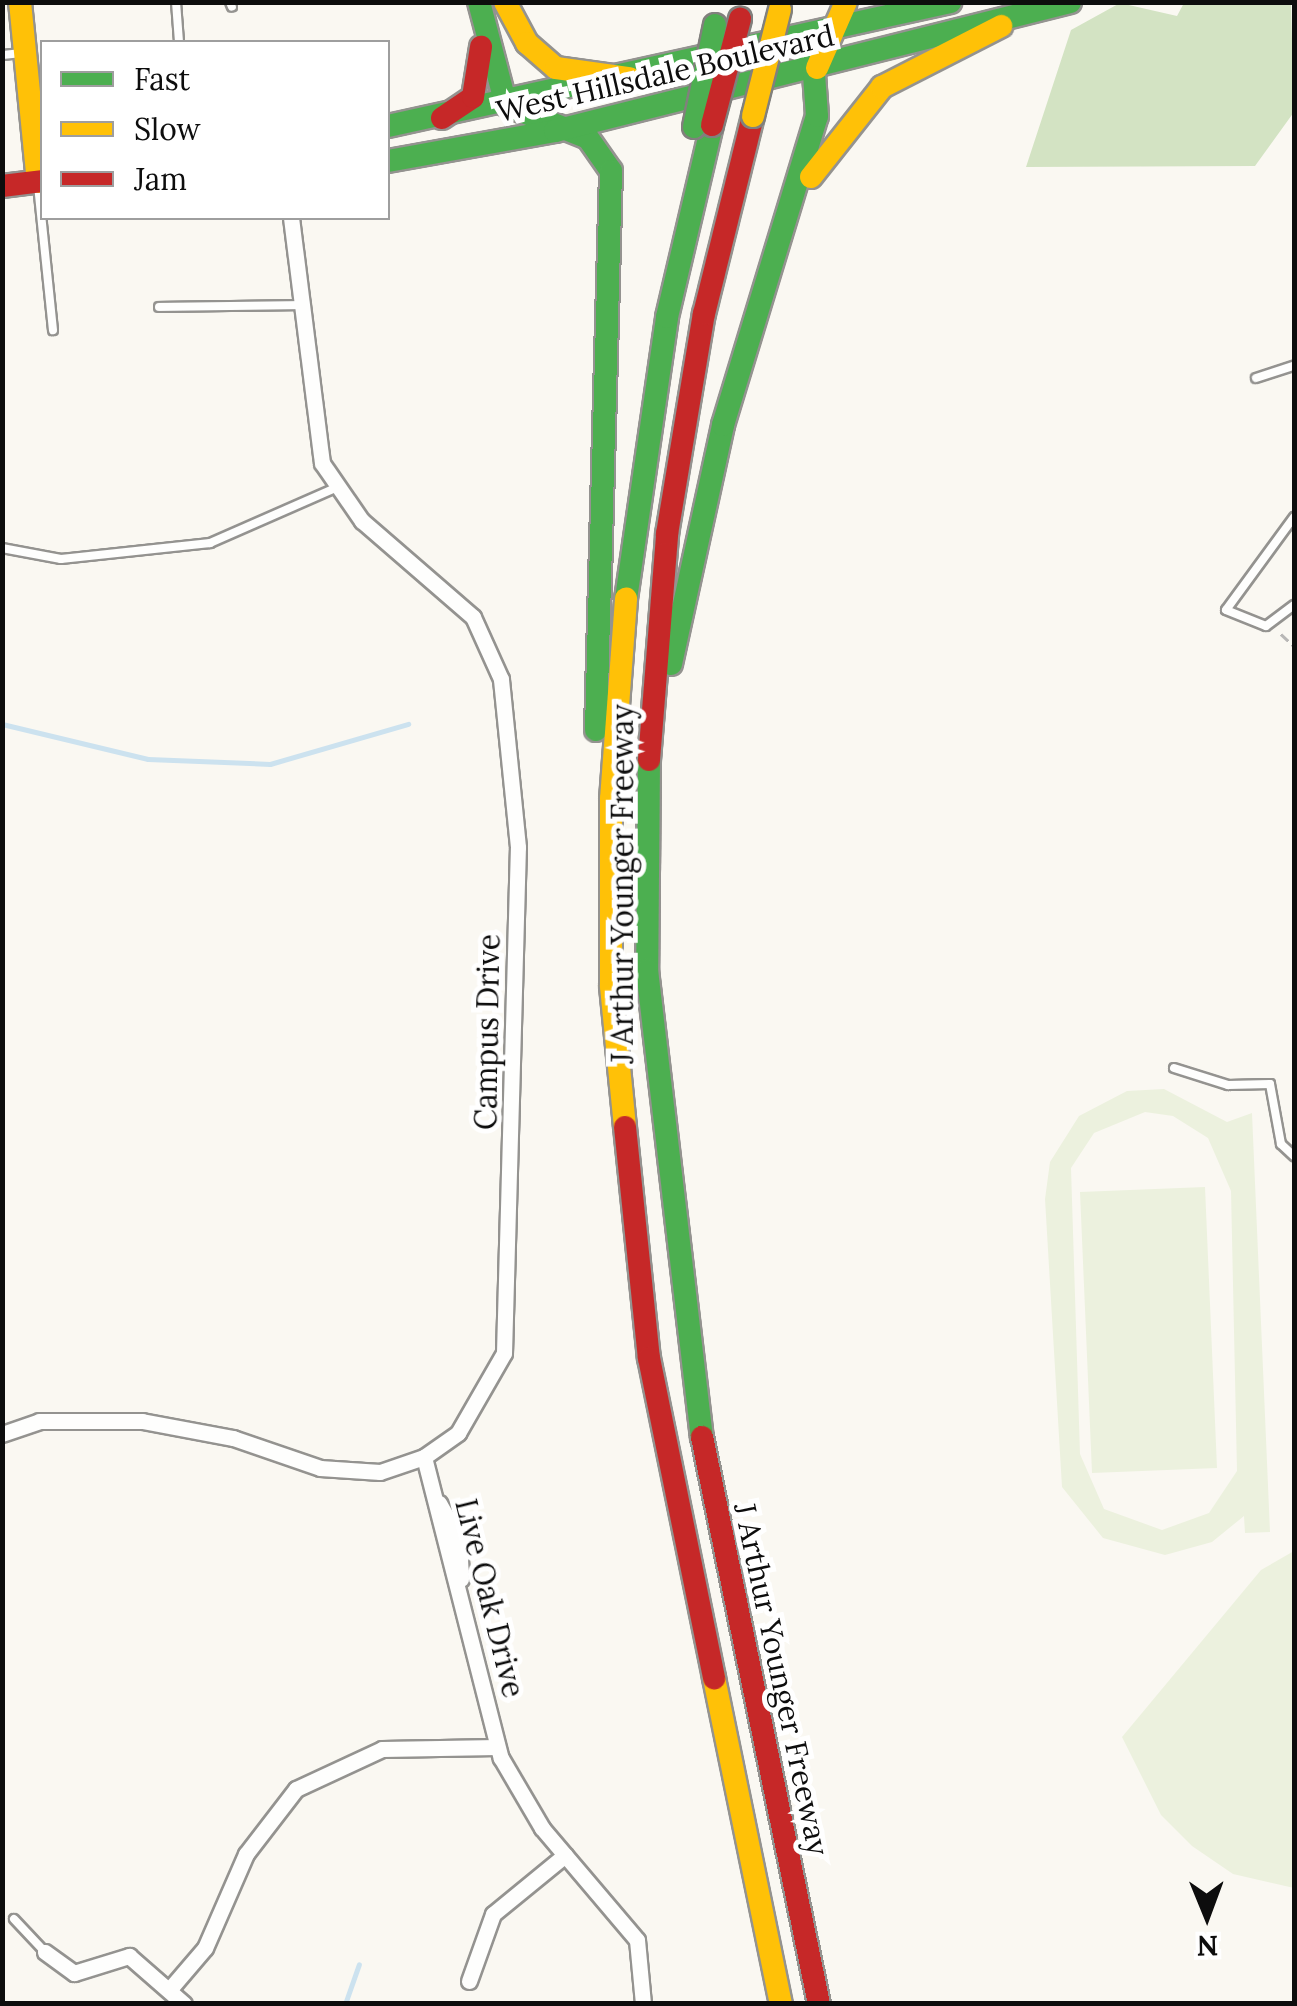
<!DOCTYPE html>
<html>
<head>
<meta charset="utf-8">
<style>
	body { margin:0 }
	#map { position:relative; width:1297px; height:2006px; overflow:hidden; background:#faf8f2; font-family:Lora,serif }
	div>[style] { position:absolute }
	.forest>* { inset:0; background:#d3e3c3 }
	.pitch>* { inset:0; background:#ecf1de }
	.stream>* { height:5px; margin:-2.5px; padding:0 2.5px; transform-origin:2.5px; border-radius:2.5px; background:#cce2ef }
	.path>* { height:2.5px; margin-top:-1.25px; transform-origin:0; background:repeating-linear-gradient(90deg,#b8b7b6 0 10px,transparent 0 15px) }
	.roads { filter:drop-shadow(2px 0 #949390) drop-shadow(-2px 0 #949390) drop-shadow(0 2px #949390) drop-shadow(0 -2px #949390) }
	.lane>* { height:8px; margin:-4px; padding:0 4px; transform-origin:4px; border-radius:4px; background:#fefefd }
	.street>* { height:15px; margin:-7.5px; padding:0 7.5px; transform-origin:7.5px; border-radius:7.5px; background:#fefefd }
	.fast>* { height:22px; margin:-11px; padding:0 11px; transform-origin:11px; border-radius:11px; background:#4caf50 }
	.slow>* { height:22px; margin:-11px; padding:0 11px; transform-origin:11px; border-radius:11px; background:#ffc107 }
	.jam>* { height:22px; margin:-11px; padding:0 11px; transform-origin:11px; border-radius:11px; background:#c62828 }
	.bridges { filter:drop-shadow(2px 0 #81807d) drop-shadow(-2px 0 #81807d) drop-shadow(0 2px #81807d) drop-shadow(0 -2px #81807d) }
	.fast-bridge>* { height:22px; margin:-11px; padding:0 11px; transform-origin:11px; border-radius:11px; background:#4caf50 }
	.slow-bridge>* { height:22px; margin:-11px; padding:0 11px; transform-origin:11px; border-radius:11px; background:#ffc107 }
	.jam-bridge>* { height:22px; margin:-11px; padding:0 11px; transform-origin:11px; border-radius:11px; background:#c62828 }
	span { translate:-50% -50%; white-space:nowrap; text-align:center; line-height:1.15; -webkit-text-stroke:10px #fff; paint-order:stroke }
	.street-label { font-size:30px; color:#0d0d0d }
	.frame { position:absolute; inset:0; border:5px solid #0d0d0d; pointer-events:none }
	.legend { position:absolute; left:40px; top:40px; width:350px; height:180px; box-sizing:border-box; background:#fff; border:2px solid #9e9e9e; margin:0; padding:12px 18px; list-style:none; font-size:30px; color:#0d0d0d }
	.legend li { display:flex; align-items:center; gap:20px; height:50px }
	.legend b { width:50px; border:2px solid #9e9e9e }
	.north { position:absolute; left:1157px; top:1866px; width:100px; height:100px; -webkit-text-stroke:8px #fff; paint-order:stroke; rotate:179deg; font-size:28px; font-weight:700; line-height:40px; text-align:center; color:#0d0d0d }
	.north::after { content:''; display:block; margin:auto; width:35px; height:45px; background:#0d0d0d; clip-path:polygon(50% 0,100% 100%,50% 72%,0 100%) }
</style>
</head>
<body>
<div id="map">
	<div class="forest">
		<i style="clip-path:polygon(1291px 3px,1294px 112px,1255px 166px,1026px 167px,1071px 30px,1120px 3px,1177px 16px,1184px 3px)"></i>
	</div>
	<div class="pitch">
		<i style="clip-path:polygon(evenodd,1164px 1089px,1227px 1122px,1252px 1113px,1270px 1532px,1245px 1533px,1244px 1516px,1212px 1542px,1165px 1555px,1103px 1538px,1062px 1487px,1045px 1199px,1050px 1162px,1079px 1116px,1127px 1091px,1164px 1089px,1145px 1112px,1173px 1116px,1208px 1138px,1231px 1191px,1237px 1471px,1209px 1513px,1162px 1530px,1104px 1509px,1080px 1454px,1071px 1168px,1094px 1133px,1145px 1112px)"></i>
		<i style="clip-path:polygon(1205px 1187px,1217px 1468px,1092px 1473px,1080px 1192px)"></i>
		<i style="clip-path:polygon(1294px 1551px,1294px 1888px,1233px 1874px,1192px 1846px,1161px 1815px,1122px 1737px,1261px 1570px)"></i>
	</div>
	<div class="stream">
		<i style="left:2px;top:724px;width:150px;rotate:13.5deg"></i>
		<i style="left:148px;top:759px;width:122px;rotate:2.3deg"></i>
		<i style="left:270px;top:764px;width:144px;rotate:-16.2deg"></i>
		<i style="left:345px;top:2004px;width:42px;rotate:-70.7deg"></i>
	</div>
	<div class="path">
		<i style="left:1281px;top:634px;width:18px;rotate:43deg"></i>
	</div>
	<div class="roads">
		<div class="lane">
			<i style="left:176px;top:2px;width:40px;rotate:85.7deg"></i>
			<i style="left:230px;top:2px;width:5px;rotate:68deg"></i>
			<i style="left:2px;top:55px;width:18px;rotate:-6deg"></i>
			<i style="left:38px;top:185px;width:146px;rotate:84.1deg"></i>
			<i style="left:159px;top:307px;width:143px;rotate:-0.8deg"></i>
			<i style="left:1256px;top:378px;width:40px;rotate:-18deg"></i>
			<i style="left:1294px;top:517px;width:115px;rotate:126.2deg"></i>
			<i style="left:1226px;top:610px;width:43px;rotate:21.8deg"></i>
			<i style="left:1266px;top:626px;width:35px;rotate:-37deg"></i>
			<i style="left:2px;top:548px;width:60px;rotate:10.6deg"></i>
			<i style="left:61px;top:559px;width:150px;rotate:-6.1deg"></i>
			<i style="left:210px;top:543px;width:137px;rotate:-23.7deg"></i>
			<i style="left:1174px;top:1068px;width:57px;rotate:17.5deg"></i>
			<i style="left:1228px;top:1085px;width:42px;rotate:-1.4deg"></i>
			<i style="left:1270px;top:1084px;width:61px;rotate:79.6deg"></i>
			<i style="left:1281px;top:1144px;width:18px;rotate:43deg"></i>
			<i style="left:14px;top:1919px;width:45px;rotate:46.8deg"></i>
		</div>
		<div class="street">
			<i style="left:2px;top:1434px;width:39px;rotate:-19deg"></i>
			<i style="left:39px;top:1421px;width:103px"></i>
			<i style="left:142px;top:1421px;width:93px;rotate:10.6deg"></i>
			<i style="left:233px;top:1438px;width:92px;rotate:19deg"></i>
			<i style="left:320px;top:1468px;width:60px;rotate:3.8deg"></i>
			<i style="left:380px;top:1472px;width:46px;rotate:-18.8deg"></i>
			<i style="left:424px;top:1457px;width:42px;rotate:-35.2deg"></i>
			<i style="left:458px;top:1433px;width:92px;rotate:-60.1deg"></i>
			<i style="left:504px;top:1353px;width:506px;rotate:-88.42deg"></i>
			<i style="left:518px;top:847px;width:169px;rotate:-95.8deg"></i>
			<i style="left:501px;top:679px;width:68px;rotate:-114.3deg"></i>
			<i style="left:473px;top:617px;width:147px;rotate:-139.1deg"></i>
			<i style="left:362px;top:521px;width:70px;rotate:-124.6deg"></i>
			<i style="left:322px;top:463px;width:247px;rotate:-97.2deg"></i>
			<i style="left:424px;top:1457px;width:311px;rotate:75.7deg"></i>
			<i style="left:501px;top:1758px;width:81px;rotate:59.6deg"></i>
			<i style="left:542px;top:1828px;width:147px;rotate:49.7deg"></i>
			<i style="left:637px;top:1940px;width:64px;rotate:84.6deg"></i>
			<i style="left:439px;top:1503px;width:41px;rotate:60.9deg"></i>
			<i style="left:459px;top:1539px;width:40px;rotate:87.1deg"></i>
			<i style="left:45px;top:1952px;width:36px;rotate:36deg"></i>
			<i style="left:74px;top:1973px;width:58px;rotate:-17.2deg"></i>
			<i style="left:129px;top:1956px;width:73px;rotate:41.1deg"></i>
			<i style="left:469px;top:1981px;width:71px;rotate:-70.3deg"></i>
			<i style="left:493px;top:1914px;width:93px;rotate:-39.3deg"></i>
			<i style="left:169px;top:1990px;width:55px;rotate:-49.4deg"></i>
			<i style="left:205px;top:1948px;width:103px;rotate:-66.4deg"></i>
			<i style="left:246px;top:1854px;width:82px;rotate:-52.4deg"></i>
			<i style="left:296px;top:1789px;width:95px;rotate:-24.9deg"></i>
			<i style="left:382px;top:1749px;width:115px;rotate:-1deg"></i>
		</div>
		<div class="fast">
			<i style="left:479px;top:2px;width:106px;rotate:75.3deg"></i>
			<i style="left:506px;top:105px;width:88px;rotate:21.9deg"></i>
			<i style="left:588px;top:138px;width:40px;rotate:55.1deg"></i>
			<i style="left:611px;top:171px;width:559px;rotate:91.54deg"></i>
			<i style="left:388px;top:126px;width:576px;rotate:-12.44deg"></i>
			<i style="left:388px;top:161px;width:170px;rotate:-10.2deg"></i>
			<i style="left:555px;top:131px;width:531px;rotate:-14.06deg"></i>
			<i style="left:626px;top:599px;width:285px;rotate:-81.7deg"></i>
			<i style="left:667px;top:317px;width:197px;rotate:-76.8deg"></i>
			<i style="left:671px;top:664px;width:245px;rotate:-77.7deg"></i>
			<i style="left:723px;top:425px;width:323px;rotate:-73.1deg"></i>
			<i style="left:817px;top:116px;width:56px;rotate:-94.1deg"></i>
			<i style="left:813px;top:60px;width:25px;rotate:-137deg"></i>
			<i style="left:795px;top:43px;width:21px;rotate:180deg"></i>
			<i style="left:649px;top:760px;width:210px;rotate:90.5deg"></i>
			<i style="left:647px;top:970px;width:470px;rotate:83.3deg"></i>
		</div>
		<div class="slow">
			<i style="left:20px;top:2px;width:181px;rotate:84.3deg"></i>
			<i style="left:505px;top:2px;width:47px;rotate:61.8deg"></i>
			<i style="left:527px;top:43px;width:38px;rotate:41deg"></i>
			<i style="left:556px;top:68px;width:74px;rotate:7.8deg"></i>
			<i style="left:817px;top:68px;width:72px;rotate:-66.3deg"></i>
			<i style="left:811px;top:177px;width:115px;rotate:-51.7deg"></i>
			<i style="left:882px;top:87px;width:134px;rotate:-27.1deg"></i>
			<i style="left:625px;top:1127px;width:142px;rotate:-95.7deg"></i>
			<i style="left:611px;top:986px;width:187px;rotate:-90deg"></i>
			<i style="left:611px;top:799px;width:201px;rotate:-85.7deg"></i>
			<i style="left:714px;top:1678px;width:333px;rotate:78.4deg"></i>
		</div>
		<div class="jam">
			<i style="left:442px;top:118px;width:37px;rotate:-34deg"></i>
			<i style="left:473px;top:97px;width:51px;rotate:-80.9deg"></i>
			<i style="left:2px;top:186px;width:40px;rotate:-7.1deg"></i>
			<i style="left:649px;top:760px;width:227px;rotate:-85.4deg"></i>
			<i style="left:667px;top:534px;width:223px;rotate:-80.5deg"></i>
			<i style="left:704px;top:314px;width:204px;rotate:-76.1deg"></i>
			<i style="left:625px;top:1127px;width:232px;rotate:84.1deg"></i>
			<i style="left:649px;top:1358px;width:327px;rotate:78.5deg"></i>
			<i style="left:702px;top:1437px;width:579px;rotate:78.34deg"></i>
		</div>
	</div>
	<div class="bridges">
		<div class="fast-bridge">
			<i style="left:694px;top:127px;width:104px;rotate:-78.4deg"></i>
		</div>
		<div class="slow-bridge">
			<i style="left:753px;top:116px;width:110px;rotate:-75.8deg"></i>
		</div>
		<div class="jam-bridge">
			<i style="left:712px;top:125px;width:110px;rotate:-75.2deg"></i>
		</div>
	</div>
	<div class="street-label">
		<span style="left:665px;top:73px;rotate:-13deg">West Hillsdale Boulevard</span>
		<span style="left:622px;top:884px;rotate:-90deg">J Arthur Younger Freeway</span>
		<span style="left:487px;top:1032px;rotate:-89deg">Campus Drive</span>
		<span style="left:490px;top:1598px;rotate:76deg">Live Oak Drive</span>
		<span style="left:782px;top:1679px;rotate:78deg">J Arthur Younger Freeway</span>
	</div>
	<div class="frame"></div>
	<ul class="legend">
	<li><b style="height:12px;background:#4caf50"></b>Fast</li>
	<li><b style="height:12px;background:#ffc107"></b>Slow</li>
	<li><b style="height:12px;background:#c62828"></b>Jam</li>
	</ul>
	<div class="north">N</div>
</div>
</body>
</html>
